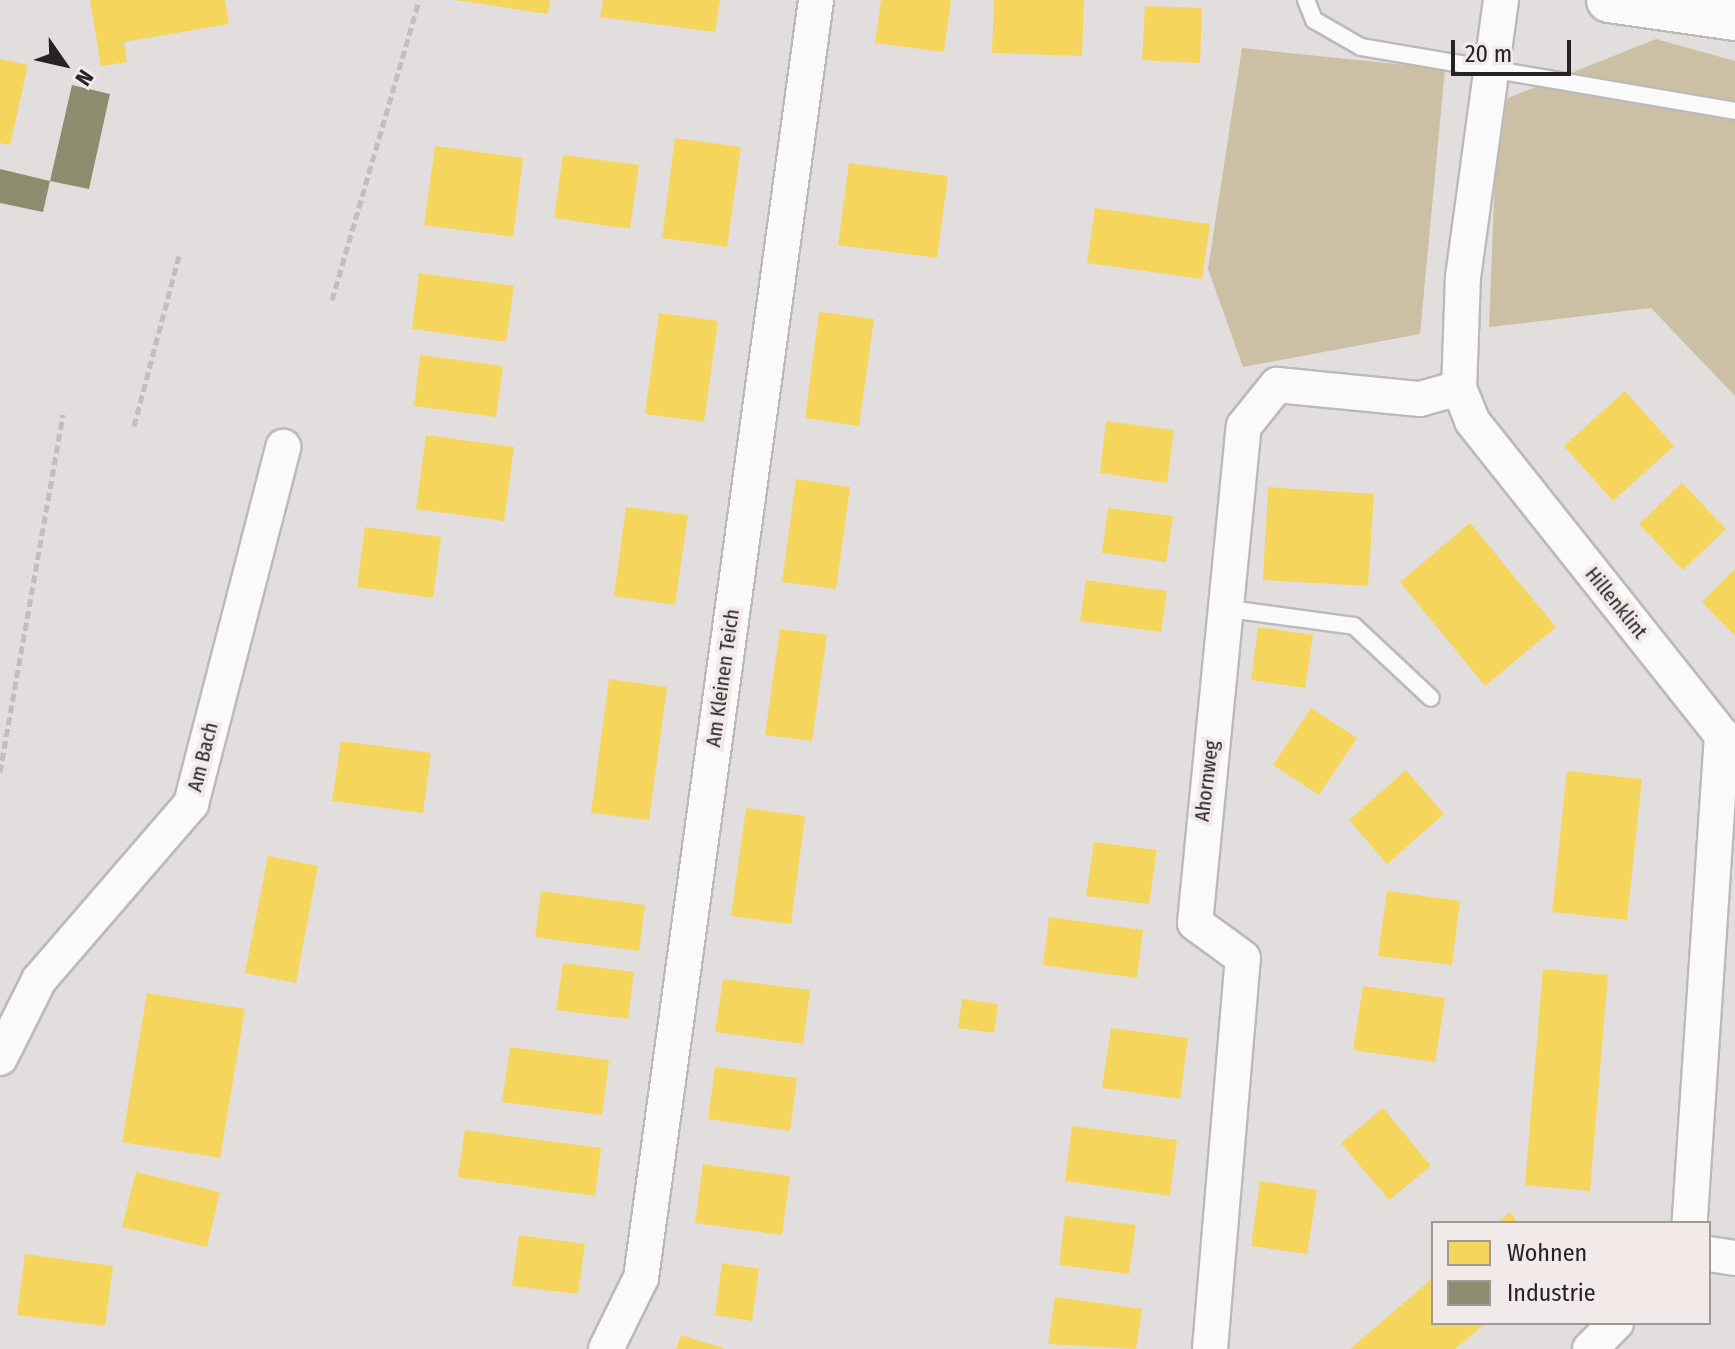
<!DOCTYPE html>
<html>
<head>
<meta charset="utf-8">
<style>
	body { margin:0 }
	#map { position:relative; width:1735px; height:1349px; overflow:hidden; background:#e2dedd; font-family:"Fira Sans Condensed",sans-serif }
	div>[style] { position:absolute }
	.forest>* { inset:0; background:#cbc0a4 }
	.homes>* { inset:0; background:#f6d55c }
	.industry>* { inset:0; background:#8c8c6e }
	.path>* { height:5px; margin-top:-2.5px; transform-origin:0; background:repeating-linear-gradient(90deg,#c0bfbf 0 8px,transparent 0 12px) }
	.roads { filter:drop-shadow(2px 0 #bcbab9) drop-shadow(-2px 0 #bcbab9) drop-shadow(0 2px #bcbab9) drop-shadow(0 -2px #bcbab9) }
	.lane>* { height:16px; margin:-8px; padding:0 8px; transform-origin:8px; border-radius:8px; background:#fbfafa }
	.street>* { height:34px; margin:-17px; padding:0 17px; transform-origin:17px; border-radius:17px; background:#fbfafa }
	.secondary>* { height:44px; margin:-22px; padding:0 22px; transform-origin:22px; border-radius:22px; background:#fbfafa }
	span { translate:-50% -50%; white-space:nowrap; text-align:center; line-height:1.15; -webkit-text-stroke:8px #f1eae9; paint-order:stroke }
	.street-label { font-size:20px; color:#252323 }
	.legend { position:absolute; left:1431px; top:1221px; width:280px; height:104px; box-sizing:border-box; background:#f1eae9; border:2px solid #9f9a9a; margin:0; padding:10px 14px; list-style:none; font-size:24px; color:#252323 }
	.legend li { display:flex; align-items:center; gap:16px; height:40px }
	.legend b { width:40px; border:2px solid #9f9a9a }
	.north { position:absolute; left:24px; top:24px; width:80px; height:80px; -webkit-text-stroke:6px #f1eae9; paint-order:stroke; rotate:124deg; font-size:22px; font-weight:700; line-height:32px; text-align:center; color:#252323 }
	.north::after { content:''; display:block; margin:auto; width:28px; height:36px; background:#252323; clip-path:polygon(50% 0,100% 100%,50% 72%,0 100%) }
	.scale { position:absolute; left:1451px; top:40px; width:120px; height:36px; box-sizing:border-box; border:4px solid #252323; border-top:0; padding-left:10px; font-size:24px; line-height:28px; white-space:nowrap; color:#252323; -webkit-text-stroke:6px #f1eae9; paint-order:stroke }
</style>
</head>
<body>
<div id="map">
	<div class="forest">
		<i style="clip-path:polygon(1656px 39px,1735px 61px,1735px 396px,1651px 308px,1489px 327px,1498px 102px)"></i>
		<i style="clip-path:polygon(1242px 48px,1445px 69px,1420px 334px,1243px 367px,1208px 269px)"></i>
	</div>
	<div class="homes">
		<i style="clip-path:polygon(90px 0,225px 0,229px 24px,124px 42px,127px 62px,101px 66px)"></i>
		<i style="clip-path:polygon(455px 0,550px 0,548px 14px)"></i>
		<i style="clip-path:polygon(603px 0,720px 0,715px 32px,600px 17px)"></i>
		<i style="clip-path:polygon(881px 0,951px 0,944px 52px,875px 43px)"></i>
		<i style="clip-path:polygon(994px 0,1084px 0,1082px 56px,992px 53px)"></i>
		<i style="clip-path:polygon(1145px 6px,1202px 8px,1200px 63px,1142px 60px)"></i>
		<i style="clip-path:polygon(0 59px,28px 65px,10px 145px,0 143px)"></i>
		<i style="clip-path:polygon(675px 138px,741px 147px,727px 247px,662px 238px)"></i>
		<i style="clip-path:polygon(435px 146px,523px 158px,513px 237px,424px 225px)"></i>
		<i style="clip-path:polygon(563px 155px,639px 165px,630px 229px,554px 218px)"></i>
		<i style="clip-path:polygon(849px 163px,948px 176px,937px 258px,838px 245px)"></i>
		<i style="clip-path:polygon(1095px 208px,1210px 224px,1202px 279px,1087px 263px)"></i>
		<i style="clip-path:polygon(419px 273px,514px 286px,506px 342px,412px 329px)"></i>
		<i style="clip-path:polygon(819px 312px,874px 319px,859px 426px,805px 418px)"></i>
		<i style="clip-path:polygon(659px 313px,718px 321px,704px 422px,645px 414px)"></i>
		<i style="clip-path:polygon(420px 355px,503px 366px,496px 417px,414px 406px)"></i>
		<i style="clip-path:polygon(1625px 391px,1674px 446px,1613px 501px,1564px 446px)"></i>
		<i style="clip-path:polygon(1106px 421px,1174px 430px,1167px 483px,1100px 473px)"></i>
		<i style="clip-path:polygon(426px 435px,514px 447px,504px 521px,416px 509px)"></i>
		<i style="clip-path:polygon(796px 479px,850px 487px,836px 589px,782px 582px)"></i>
		<i style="clip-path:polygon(1682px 483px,1726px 529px,1683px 570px,1639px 524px)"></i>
		<i style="clip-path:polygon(1268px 487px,1374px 494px,1368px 586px,1263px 580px)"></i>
		<i style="clip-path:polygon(626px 507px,688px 515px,675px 605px,614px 596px)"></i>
		<i style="clip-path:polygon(1108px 508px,1173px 516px,1166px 562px,1102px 553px)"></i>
		<i style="clip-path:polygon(1470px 523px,1556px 627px,1485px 686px,1400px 582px)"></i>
		<i style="clip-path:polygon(365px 527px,441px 537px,433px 598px,357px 587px)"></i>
		<i style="clip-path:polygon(1735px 569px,1735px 636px,1702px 602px)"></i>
		<i style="clip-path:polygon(1086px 580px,1167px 591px,1161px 632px,1080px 621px)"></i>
		<i style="clip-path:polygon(1258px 627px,1313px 635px,1305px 688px,1251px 680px)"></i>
		<i style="clip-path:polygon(780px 629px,827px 635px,812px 741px,765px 735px)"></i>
		<i style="clip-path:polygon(609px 679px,667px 687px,649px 820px,591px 813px)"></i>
		<i style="clip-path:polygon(1311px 708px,1357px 738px,1319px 795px,1273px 765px)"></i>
		<i style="clip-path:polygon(341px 741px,431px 753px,423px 813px,332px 801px)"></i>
		<i style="clip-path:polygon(1406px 770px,1444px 814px,1387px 864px,1349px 820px)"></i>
		<i style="clip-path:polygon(1567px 771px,1642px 779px,1627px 920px,1552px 912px)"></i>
		<i style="clip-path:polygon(746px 808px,805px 816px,791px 924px,731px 916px)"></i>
		<i style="clip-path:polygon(1094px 842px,1157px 850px,1149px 904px,1086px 896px)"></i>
		<i style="clip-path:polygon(268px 856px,318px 866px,296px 983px,245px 973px)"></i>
		<i style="clip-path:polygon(541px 891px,645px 905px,639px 951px,535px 937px)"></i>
		<i style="clip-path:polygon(1387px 891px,1460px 901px,1452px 965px,1378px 956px)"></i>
		<i style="clip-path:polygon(1049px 917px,1143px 930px,1137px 978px,1043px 965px)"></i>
		<i style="clip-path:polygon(563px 963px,634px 972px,628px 1019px,556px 1010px)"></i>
		<i style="clip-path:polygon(1543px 969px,1608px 975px,1590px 1191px,1525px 1185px)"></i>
		<i style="clip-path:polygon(723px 979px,810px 990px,803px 1044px,715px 1032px)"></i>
		<i style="clip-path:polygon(1363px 986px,1445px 998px,1435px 1062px,1353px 1050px)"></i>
		<i style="clip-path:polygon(147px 993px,245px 1009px,220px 1158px,122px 1142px)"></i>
		<i style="clip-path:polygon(962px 999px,998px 1004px,994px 1033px,958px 1028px)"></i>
		<i style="clip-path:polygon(1111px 1028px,1188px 1038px,1180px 1099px,1102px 1088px)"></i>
		<i style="clip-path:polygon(510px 1047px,609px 1060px,602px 1115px,502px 1102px)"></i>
		<i style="clip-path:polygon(715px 1067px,797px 1078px,790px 1131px,708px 1119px)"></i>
		<i style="clip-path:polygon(1383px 1108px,1431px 1166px,1389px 1200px,1341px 1143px)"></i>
		<i style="clip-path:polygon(1072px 1126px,1177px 1140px,1170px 1196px,1065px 1181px)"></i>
		<i style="clip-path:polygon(465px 1130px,601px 1148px,595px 1196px,458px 1177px)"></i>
		<i style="clip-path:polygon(703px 1164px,790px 1176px,782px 1235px,695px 1223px)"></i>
		<i style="clip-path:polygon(136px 1172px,220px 1192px,207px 1247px,122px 1227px)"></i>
		<i style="clip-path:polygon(1260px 1181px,1317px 1190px,1307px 1254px,1251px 1246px)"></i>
		<i style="clip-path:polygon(1510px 1212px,1519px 1223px,1497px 1223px)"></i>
		<i style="clip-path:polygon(1065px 1216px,1136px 1225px,1129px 1274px,1059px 1265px)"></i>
		<i style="clip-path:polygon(519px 1235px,585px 1244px,578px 1294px,512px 1286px)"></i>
		<i style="clip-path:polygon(25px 1254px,113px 1266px,105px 1326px,17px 1315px)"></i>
		<i style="clip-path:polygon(722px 1263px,759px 1269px,752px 1321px,715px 1315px)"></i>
		<i style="clip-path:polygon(1433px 1278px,1433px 1323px,1486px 1323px,1455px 1349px,1350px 1349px)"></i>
		<i style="clip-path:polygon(1055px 1297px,1142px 1309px,1136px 1349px,1048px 1344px)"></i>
		<i style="clip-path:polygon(681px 1335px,724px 1348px,724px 1349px,676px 1349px)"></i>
	</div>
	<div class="industry">
		<i style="clip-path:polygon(72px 85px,110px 94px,89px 189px,50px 181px)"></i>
		<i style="clip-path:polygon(0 169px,50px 181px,43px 212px,0 203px)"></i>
	</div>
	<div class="path">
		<i style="left:332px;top:300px;width:312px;rotate:-73.8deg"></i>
		<i style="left:134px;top:426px;width:176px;rotate:-75.2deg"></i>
		<i style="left:0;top:772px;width:363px;rotate:-80deg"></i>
	</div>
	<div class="roads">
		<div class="lane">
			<i style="left:1306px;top:0;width:22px;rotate:68deg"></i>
			<i style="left:1314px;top:20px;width:54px;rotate:29.9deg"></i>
			<i style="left:1361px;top:47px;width:379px;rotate:9.7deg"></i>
			<i style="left:1229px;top:609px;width:126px;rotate:7.7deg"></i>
			<i style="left:1354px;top:626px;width:105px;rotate:43.1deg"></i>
		</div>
		<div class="street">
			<i style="left:1501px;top:0;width:279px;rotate:97.8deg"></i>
			<i style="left:1463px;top:276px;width:112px;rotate:92deg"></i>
			<i style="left:1459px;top:388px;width:35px;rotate:68deg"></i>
			<i style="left:1472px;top:421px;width:401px;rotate:51.5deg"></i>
			<i style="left:1722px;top:735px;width:489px;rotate:93.8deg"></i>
			<i style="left:0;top:1058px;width:87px;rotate:-63.4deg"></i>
			<i style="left:39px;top:980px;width:233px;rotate:-49.2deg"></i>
			<i style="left:191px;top:804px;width:369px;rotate:-75.5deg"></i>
			<i style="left:1709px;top:1254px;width:26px;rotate:9deg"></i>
			<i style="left:606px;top:1349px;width:79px;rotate:-63.8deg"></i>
			<i style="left:641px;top:1278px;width:1290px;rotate:-82.2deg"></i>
			<i style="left:1210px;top:1349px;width:392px;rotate:-85.2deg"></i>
			<i style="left:1243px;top:958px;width:59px;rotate:-143.9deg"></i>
			<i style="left:1195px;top:923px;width:499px;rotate:-84.4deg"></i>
			<i style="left:1244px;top:426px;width:53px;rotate:-51.2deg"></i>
			<i style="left:1277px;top:385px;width:144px;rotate:5.6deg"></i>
			<i style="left:1420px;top:399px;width:41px;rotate:-15.8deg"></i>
			<i style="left:1590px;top:1349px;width:37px;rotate:-45deg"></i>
		</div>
		<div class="secondary">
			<i style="left:1609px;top:0;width:127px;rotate:8.1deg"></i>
		</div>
	</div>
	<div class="street-label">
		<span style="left:1616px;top:603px;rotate:51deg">Hillenklint</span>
		<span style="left:723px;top:678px;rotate:-82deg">Am Kleinen Teich</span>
		<span style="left:203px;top:757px;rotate:-76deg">Am Bach</span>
		<span style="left:1207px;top:781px;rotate:-83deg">Ahornweg</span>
	</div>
	<ul class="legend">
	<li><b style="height:22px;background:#f6d55c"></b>Wohnen</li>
	<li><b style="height:22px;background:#8c8c6e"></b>Industrie</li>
	</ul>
	<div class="north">N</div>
	<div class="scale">20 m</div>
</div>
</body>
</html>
